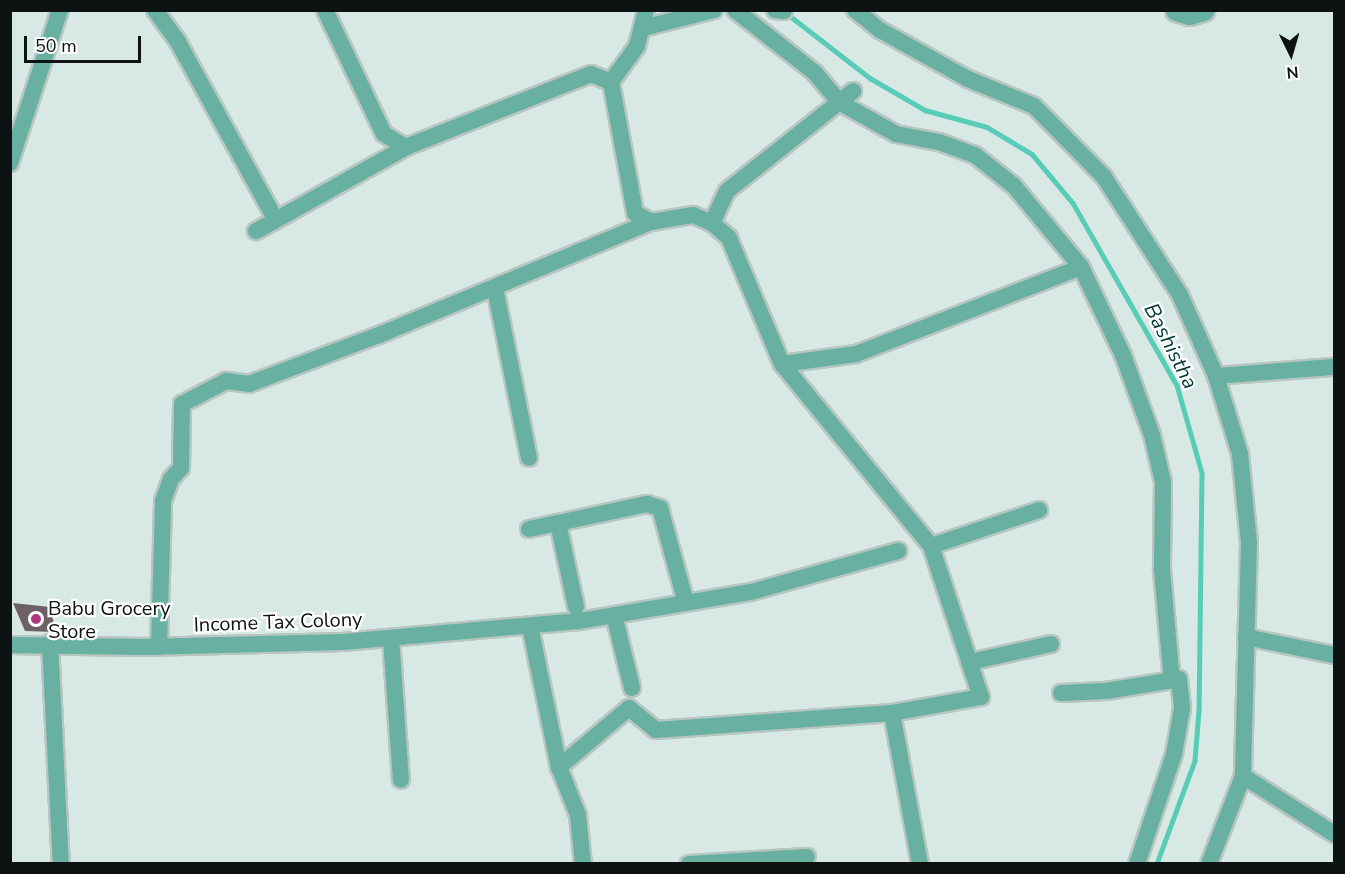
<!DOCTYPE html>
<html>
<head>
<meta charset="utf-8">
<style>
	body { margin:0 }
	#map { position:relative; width:1345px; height:874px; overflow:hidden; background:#d8e8e4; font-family:"Nunito Sans",sans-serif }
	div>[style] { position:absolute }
	.stream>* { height:4.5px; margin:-2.25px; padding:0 2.25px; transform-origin:2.25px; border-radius:2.25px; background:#58ccb7 }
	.building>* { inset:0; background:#6d6167 }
	.roads { filter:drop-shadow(2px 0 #b8c6c2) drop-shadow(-2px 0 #b8c6c2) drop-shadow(0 2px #b8c6c2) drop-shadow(0 -2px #b8c6c2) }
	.minor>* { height:16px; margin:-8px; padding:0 8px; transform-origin:8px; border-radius:8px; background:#68b0a2 }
	.tertiary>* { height:21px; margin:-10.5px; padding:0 10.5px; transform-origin:10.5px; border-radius:10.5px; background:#68b0a2 }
	.dots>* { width:16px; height:16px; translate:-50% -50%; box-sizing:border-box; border:3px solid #fff; border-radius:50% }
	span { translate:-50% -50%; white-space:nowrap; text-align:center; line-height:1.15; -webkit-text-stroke:4.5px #fff; paint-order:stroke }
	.poi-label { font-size:20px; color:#0d1312 }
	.left { translate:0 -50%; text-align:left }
	.street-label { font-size:20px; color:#0d1312 }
	.water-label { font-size:21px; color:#023a32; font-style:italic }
	.frame { position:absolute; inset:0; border:12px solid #0d1312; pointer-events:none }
	.north { position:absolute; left:1261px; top:24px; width:60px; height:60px; -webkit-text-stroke:4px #fff; paint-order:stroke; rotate:175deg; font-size:16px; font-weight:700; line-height:24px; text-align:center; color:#0d1312 }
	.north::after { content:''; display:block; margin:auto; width:21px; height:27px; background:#0d1312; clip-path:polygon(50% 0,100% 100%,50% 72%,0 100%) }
	.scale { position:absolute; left:24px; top:36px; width:117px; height:27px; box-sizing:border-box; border:3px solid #0d1312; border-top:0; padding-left:8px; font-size:18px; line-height:21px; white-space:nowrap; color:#0d1312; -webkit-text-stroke:4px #fff; paint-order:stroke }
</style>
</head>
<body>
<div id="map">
	<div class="stream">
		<i style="left:785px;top:12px;width:108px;rotate:37.8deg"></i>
		<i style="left:870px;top:78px;width:64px;rotate:30.2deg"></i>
		<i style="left:925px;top:110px;width:64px;rotate:15.3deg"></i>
		<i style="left:987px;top:127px;width:52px;rotate:31deg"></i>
		<i style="left:1032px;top:154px;width:64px;rotate:50.1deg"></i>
		<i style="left:1073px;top:203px;width:210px;rotate:60.3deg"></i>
		<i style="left:1177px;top:385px;width:91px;rotate:74.1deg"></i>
		<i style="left:1202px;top:473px;width:238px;rotate:90.7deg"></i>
		<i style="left:1199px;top:711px;width:50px;rotate:94.6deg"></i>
		<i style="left:1195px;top:761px;width:110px;rotate:110.3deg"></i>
	</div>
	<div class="building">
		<i style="clip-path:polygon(13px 603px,50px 607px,56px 632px,25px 631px)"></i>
	</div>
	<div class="roads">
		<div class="minor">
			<i style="left:155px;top:10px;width:39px;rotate:54deg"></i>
			<i style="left:178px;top:42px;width:203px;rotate:61.2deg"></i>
			<i style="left:325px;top:10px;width:137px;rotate:64.6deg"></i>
			<i style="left:384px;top:134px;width:26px;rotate:31deg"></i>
			<i style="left:406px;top:147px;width:199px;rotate:-21.5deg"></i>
			<i style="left:591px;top:74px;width:22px;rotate:22deg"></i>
			<i style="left:611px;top:82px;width:133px;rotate:79.6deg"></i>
			<i style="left:635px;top:213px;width:18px;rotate:29deg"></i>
			<i style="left:651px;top:222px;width:43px;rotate:-9.5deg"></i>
			<i style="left:693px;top:215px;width:21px;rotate:23deg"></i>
			<i style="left:712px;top:223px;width:23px;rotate:41deg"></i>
			<i style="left:729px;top:238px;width:137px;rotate:67.2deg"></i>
			<i style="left:782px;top:364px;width:235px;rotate:50.7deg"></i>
			<i style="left:931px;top:546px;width:159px;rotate:71.7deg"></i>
			<i style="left:981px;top:697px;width:90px;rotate:169.8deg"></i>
			<i style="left:892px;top:713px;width:237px;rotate:175.9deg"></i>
			<i style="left:656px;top:730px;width:35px;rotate:-141deg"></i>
			<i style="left:629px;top:708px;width:92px;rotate:139.9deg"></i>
			<i style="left:735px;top:10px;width:102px;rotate:38.2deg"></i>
			<i style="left:815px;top:73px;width:38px;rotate:50deg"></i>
			<i style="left:839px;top:102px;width:65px;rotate:29.3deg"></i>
			<i style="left:896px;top:134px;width:44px;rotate:10.5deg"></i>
			<i style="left:939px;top:142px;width:38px;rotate:20deg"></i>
			<i style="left:975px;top:155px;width:50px;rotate:38.5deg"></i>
			<i style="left:1014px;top:186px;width:105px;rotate:50.4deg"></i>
			<i style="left:1081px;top:267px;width:98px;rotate:64.5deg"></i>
			<i style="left:1123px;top:355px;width:85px;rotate:70.1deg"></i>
			<i style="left:1152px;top:435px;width:48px;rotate:76.8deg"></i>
			<i style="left:1163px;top:482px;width:88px;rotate:90.7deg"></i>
			<i style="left:1162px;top:570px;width:111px;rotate:84.9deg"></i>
			<i style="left:775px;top:10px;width:9px;rotate:6deg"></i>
			<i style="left:855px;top:10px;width:32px;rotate:39deg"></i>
			<i style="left:880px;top:30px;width:101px;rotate:29.1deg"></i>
			<i style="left:968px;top:79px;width:71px;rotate:22.2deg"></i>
			<i style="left:1034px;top:106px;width:100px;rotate:45.4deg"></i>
			<i style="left:1104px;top:177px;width:140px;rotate:57.2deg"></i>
			<i style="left:1180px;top:295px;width:89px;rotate:66deg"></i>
			<i style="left:1216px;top:376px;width:82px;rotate:72.9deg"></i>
			<i style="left:1240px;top:454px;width:88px;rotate:84.2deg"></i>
			<i style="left:1249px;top:542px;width:234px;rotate:91.5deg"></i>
			<i style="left:1243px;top:776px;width:94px;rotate:111.1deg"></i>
			<i style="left:643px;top:28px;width:73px;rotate:-14.2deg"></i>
			<i style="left:611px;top:82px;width:44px;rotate:-54.2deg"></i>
			<i style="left:637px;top:46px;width:37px;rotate:-76deg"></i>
			<i style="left:10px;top:163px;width:161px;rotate:-71.9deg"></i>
			<i style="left:712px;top:223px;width:35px;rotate:-65deg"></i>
			<i style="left:727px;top:191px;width:161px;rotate:-38.4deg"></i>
			<i style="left:256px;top:231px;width:172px;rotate:-29.2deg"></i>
			<i style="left:495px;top:288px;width:173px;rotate:78.7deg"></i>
			<i style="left:782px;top:364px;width:75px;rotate:-7.7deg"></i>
			<i style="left:856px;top:354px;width:241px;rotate:-21.1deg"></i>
			<i style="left:1216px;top:376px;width:118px;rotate:-4.4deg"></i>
			<i style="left:529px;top:529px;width:30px;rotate:-12deg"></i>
			<i style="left:931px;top:546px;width:114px;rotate:-18.4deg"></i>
			<i style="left:576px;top:607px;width:86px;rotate:-102.1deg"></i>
			<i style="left:558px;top:523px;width:91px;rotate:-12.1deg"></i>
			<i style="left:647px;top:504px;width:14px;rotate:17deg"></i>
			<i style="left:660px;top:508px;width:98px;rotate:74.7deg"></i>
			<i style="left:614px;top:615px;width:75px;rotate:76.1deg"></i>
			<i style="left:530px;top:626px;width:144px;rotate:78.4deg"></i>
			<i style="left:559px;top:767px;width:52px;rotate:68.4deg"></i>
			<i style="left:578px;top:815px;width:49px;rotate:84.2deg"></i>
			<i style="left:1246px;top:637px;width:90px;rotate:11.6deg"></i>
			<i style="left:391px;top:638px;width:142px;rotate:86deg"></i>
			<i style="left:50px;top:643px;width:221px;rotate:87.2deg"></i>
			<i style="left:10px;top:645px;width:133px;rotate:0.9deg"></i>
			<i style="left:143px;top:647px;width:200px;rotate:-1.4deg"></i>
			<i style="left:343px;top:642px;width:237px;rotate:-5.1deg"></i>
			<i style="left:579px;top:621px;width:174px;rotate:-9.6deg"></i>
			<i style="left:751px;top:592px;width:153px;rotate:-15.6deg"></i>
			<i style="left:159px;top:647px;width:146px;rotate:-88.4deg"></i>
			<i style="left:163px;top:501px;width:23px;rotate:-70deg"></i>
			<i style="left:171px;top:479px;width:15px;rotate:-48deg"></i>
			<i style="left:181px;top:468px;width:64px;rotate:-89.1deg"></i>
			<i style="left:182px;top:404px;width:50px;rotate:-27.6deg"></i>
			<i style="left:226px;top:381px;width:23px;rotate:7deg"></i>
			<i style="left:249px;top:384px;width:139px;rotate:-20.7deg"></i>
			<i style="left:379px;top:335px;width:295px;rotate:-22.6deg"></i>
			<i style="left:970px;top:662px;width:83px;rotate:-12.5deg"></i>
			<i style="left:1061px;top:693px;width:45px;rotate:-2.5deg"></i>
			<i style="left:1106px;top:691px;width:74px;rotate:-9.3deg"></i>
			<i style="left:1179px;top:679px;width:29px;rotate:84deg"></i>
			<i style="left:1182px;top:708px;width:47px;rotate:99.9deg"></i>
			<i style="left:1174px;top:754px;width:116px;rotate:108.6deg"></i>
			<i style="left:892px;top:713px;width:154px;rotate:79.5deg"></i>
			<i style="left:1243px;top:776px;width:108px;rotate:32.5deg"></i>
			<i style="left:689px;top:864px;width:118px;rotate:-3.4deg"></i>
		</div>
		<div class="tertiary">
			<i style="left:1176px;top:10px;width:14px;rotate:17deg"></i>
			<i style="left:1189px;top:14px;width:15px;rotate:-16deg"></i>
		</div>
	</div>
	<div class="dots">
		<i style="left:36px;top:619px;background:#b43582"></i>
	</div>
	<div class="poi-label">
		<span class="left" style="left:48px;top:620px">Babu Grocery<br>Store</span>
	</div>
	<div class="street-label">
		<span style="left:278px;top:622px;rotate:-2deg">Income Tax Colony</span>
	</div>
	<div class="water-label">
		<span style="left:1171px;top:346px;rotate:63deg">Bashistha</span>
	</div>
	<div class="frame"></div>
	<div class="north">N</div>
	<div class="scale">50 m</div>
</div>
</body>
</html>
